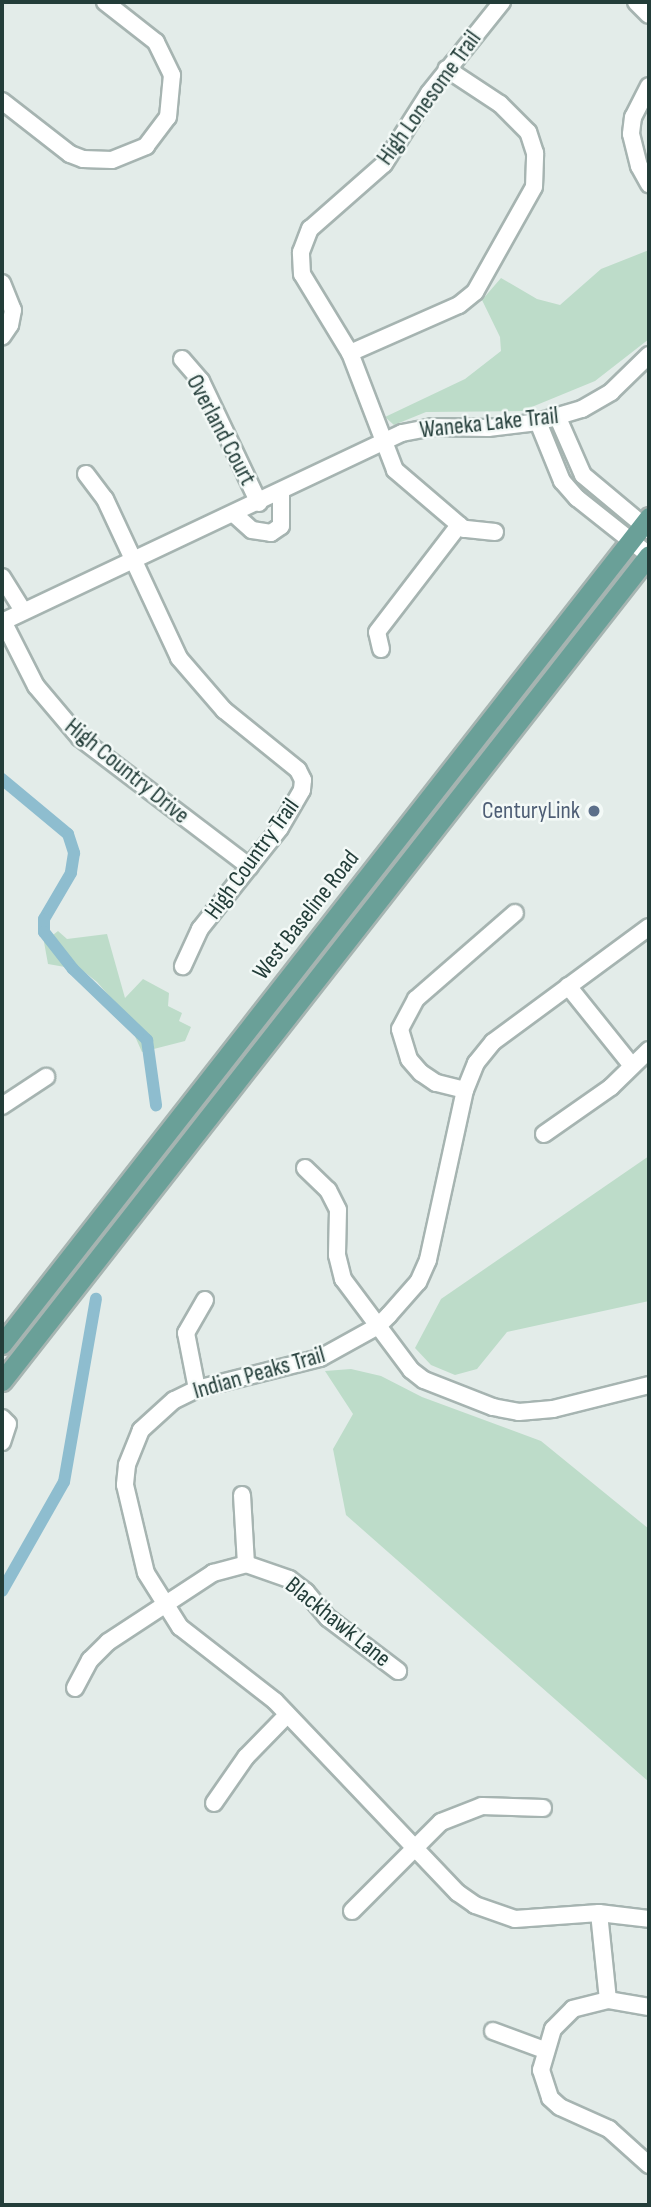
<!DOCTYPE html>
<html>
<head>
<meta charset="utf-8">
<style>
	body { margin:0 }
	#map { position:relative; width:651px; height:2207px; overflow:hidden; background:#e3ece9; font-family:"Sofia Sans Condensed",sans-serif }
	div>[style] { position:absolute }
	.green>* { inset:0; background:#bddcc9 }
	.canal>* { height:12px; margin:-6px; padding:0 6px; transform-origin:6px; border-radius:6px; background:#8ebdcf }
	.roads { filter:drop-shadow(2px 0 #a6b4b1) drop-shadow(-2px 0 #a6b4b1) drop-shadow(0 2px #a6b4b1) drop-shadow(0 -2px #a6b4b1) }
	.minor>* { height:16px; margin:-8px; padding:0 8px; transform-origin:8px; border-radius:8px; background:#fff }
	.major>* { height:19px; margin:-9.5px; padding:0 9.5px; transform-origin:9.5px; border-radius:9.5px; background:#6aa098 }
	.dots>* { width:19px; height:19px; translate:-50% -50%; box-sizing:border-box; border:4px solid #f3f9f7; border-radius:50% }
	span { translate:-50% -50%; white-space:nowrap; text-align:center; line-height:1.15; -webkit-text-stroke:5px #f3f9f7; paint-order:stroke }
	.street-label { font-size:24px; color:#233d39 }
	.service-label { font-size:24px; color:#4e5e75 }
	.right { translate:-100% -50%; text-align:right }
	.frame { position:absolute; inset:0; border:4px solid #233d39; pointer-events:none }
</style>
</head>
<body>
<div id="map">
	<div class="green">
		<i style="clip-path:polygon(649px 250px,649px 339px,595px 381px,522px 411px,426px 412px,394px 425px,385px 417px,465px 379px,501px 351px,500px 337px,482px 300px,501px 278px,537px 299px,560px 305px,601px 269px)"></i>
		<i style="clip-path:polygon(58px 931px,67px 939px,107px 934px,125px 998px,143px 979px,169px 993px,168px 1006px,182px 1013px,179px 1021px,191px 1027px,185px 1041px,142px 1052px,125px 1014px,97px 982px,82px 970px,48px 964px,44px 942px)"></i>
		<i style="clip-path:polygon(649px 1156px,649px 1301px,507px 1332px,477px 1369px,455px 1375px,431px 1365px,415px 1348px,441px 1299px)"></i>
		<i style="clip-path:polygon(351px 1369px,381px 1376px,422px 1397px,541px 1441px,649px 1529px,649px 1782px,346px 1515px,333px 1449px,353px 1414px,325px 1371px)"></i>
	</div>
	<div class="canal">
		<i style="left:2px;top:779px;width:86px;rotate:39.8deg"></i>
		<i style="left:68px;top:834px;width:20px;rotate:72deg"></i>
		<i style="left:74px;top:853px;width:20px;rotate:99deg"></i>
		<i style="left:71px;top:873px;width:53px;rotate:120.4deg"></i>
		<i style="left:44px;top:919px;width:13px;rotate:90deg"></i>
		<i style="left:44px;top:932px;width:47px;rotate:51.9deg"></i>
		<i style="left:73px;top:969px;width:103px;rotate:43.8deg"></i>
		<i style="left:147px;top:1040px;width:66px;rotate:82.1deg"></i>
		<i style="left:2px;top:1591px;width:125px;rotate:-60.4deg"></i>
		<i style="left:64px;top:1482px;width:186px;rotate:-80.1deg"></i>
	</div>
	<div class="roads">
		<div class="minor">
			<i style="left:636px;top:2px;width:18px;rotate:45deg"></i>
			<i style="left:649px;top:86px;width:35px;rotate:117deg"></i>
			<i style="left:633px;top:117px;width:17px;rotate:97deg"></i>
			<i style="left:631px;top:134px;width:33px;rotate:76deg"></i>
			<i style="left:639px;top:166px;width:21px;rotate:61deg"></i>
			<i style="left:2px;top:101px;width:86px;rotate:37.9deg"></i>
			<i style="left:70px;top:154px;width:14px;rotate:21deg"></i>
			<i style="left:83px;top:159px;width:29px;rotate:2deg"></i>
			<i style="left:112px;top:160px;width:37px;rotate:-22deg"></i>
			<i style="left:146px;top:146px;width:36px;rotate:-53deg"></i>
			<i style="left:168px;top:117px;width:42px;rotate:-84.6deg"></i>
			<i style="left:172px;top:75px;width:37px;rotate:-116deg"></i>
			<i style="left:156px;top:42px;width:65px;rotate:-141.9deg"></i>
			<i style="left:2px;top:283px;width:29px;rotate:68deg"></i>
			<i style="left:13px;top:310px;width:15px;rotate:101deg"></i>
			<i style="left:10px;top:325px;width:14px;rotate:124deg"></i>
			<i style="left:350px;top:353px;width:119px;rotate:-23.8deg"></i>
			<i style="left:459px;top:305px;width:21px;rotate:-39deg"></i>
			<i style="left:475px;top:292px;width:120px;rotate:-60.7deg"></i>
			<i style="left:534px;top:187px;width:34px;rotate:-88deg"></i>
			<i style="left:535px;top:153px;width:22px;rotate:-108deg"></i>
			<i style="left:528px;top:132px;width:40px;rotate:-135deg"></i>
			<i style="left:500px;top:104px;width:64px;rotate:-146.6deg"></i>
			<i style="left:182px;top:359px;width:29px;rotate:49deg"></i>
			<i style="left:201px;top:381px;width:135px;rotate:64.6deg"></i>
			<i style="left:558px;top:418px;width:62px;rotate:66.3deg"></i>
			<i style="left:583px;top:475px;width:86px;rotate:39.8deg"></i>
			<i style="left:538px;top:422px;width:64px;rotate:67.9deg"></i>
			<i style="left:562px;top:481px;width:23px;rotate:49deg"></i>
			<i style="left:577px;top:498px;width:92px;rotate:38.4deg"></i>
			<i style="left:86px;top:474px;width:31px;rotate:53deg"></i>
			<i style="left:105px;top:499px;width:175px;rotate:65deg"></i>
			<i style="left:179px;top:658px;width:69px;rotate:49.1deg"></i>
			<i style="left:224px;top:710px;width:95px;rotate:39deg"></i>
			<i style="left:298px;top:770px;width:11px;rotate:63deg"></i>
			<i style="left:303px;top:780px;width:10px;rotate:96deg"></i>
			<i style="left:302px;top:790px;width:44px;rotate:120.1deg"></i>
			<i style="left:280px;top:828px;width:129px;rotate:128.4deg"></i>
			<i style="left:200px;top:929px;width:41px;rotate:114.7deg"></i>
			<i style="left:234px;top:514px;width:24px;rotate:42deg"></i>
			<i style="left:252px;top:530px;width:19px;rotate:9deg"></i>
			<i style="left:271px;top:533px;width:12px;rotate:-35deg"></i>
			<i style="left:281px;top:526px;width:33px;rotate:-90deg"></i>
			<i style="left:495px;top:532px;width:31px;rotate:-174deg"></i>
			<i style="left:464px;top:529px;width:91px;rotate:-139.5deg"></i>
			<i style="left:395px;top:470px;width:125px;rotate:-111deg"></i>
			<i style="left:350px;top:353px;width:92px;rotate:-121.3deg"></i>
			<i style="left:302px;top:274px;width:22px;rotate:-93deg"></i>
			<i style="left:301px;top:252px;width:25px;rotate:-69deg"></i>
			<i style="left:310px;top:229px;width:98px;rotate:-41.3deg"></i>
			<i style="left:384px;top:164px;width:84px;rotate:-57.6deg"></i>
			<i style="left:429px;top:93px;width:117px;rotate:-51.3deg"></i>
			<i style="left:2px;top:577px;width:40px;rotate:58deg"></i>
			<i style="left:3px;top:621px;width:73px;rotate:63.1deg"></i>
			<i style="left:36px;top:686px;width:68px;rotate:49.8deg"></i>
			<i style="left:80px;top:738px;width:213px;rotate:37.2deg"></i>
			<i style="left:2px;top:622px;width:442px;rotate:-25.3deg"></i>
			<i style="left:402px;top:433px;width:31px;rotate:-11deg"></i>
			<i style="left:432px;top:427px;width:56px;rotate:1deg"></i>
			<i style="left:488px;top:428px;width:50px;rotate:-6.8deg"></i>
			<i style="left:538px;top:422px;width:46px;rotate:-16.5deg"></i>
			<i style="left:582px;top:409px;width:34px;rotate:-30deg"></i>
			<i style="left:611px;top:392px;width:53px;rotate:-44.2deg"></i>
			<i style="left:381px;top:649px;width:17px;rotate:-103deg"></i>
			<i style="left:377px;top:632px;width:135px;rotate:-52.5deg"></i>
			<i style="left:649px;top:927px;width:194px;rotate:143.6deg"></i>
			<i style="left:493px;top:1042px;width:27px;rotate:129deg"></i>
			<i style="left:476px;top:1063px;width:29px;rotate:112deg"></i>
			<i style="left:465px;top:1090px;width:174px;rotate:102.3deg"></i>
			<i style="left:428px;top:1260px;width:24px;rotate:114deg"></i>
			<i style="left:418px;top:1282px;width:44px;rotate:131.3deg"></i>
			<i style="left:389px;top:1315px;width:16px;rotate:135deg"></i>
			<i style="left:378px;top:1326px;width:66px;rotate:151.1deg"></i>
			<i style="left:320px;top:1358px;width:127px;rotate:165.9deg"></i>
			<i style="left:197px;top:1389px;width:25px;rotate:154deg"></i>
			<i style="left:174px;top:1400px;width:45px;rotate:137.7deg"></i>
			<i style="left:141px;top:1430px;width:38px;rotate:112deg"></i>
			<i style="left:127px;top:1465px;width:20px;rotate:96deg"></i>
			<i style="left:125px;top:1485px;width:90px;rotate:76.6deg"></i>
			<i style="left:146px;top:1573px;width:64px;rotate:57.8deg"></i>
			<i style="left:180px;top:1627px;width:120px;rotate:37.9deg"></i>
			<i style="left:275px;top:1701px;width:265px;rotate:46.4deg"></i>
			<i style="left:458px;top:1893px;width:21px;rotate:35deg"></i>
			<i style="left:475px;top:1905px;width:42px;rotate:19.3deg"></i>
			<i style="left:515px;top:1919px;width:84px;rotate:-4.1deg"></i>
			<i style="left:599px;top:1913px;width:50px;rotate:6.8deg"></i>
			<i style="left:568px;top:986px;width:102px;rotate:51.3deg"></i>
			<i style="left:465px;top:1090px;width:30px;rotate:-166deg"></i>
			<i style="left:436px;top:1083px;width:18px;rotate:-146deg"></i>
			<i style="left:421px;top:1073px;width:18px;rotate:-131deg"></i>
			<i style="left:409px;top:1059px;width:31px;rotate:-107deg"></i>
			<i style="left:400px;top:1029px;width:34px;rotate:-62deg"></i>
			<i style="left:416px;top:999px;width:131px;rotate:-41deg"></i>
			<i style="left:2px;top:1106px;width:53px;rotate:-33.4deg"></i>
			<i style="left:544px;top:1134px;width:82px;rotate:-35deg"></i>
			<i style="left:611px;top:1087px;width:53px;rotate:-44.2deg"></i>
			<i style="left:305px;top:1168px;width:32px;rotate:44deg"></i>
			<i style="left:328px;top:1190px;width:22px;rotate:63deg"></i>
			<i style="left:338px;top:1210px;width:45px;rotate:91.3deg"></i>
			<i style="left:337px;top:1255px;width:25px;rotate:76deg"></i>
			<i style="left:343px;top:1279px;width:114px;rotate:53.2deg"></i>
			<i style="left:411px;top:1370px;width:16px;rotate:38deg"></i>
			<i style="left:424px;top:1380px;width:74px;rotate:21.4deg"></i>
			<i style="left:493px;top:1407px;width:26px;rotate:11deg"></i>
			<i style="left:519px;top:1412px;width:34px;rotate:-5deg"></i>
			<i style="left:553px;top:1409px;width:99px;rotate:-14deg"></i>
			<i style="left:197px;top:1389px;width:57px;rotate:-101.1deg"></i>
			<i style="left:186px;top:1333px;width:38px;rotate:-60deg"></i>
			<i style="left:2px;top:1418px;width:8px;rotate:45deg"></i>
			<i style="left:8px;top:1424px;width:19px;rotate:108deg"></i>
			<i style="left:242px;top:1495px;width:69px;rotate:86.7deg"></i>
			<i style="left:75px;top:1688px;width:32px;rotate:-62deg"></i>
			<i style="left:90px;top:1660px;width:25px;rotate:-45deg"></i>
			<i style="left:108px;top:1642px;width:126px;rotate:-33.3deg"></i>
			<i style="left:213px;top:1573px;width:34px;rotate:-15deg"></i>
			<i style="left:246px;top:1564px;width:46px;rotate:19.2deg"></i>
			<i style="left:289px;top:1579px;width:21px;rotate:37deg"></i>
			<i style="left:306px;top:1592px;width:34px;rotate:50deg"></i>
			<i style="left:328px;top:1618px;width:88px;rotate:37.1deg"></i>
			<i style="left:214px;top:1803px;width:56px;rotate:-55.2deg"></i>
			<i style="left:246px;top:1757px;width:59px;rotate:-45.7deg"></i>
			<i style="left:352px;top:1911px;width:126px;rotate:-45deg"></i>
			<i style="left:441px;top:1822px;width:44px;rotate:-21.3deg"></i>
			<i style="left:482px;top:1806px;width:61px;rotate:1.9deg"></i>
			<i style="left:599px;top:1913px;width:87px;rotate:84.1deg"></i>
			<i style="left:649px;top:2007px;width:42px;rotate:-170.3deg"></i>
			<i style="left:608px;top:2000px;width:36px;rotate:166deg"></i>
			<i style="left:573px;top:2009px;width:28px;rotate:135deg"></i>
			<i style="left:553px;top:2029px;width:43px;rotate:106.3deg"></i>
			<i style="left:541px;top:2070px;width:29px;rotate:72deg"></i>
			<i style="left:550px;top:2098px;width:13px;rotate:42deg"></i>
			<i style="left:560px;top:2107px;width:54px;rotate:24.2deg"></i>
			<i style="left:609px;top:2129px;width:54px;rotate:42deg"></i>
			<i style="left:493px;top:2031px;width:54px;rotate:20.4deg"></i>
		</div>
		<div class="major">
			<i style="left:2px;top:1344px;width:1050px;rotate:-51.96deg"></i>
			<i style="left:2px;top:1381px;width:1049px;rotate:-51.93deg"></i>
		</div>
	</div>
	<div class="dots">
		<i style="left:594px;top:811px;background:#5c6f8a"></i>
	</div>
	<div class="street-label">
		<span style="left:429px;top:98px;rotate:-54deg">High Lonesome Trail</span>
		<span style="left:489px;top:423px;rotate:-6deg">Waneka Lake Trail</span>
		<span style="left:221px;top:430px;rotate:62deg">Overland Court</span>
		<span style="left:127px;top:771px;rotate:39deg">High Country Drive</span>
		<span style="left:252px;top:859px;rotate:-54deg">High Country Trail</span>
		<span style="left:306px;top:915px;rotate:-52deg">West Baseline Road</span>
		<span style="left:259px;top:1373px;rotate:-16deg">Indian Peaks Trail</span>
		<span style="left:338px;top:1622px;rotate:39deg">Blackhawk Lane</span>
	</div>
	<div class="service-label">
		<span class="right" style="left:580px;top:811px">CenturyLink</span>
	</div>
	<div class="frame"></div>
</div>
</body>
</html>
